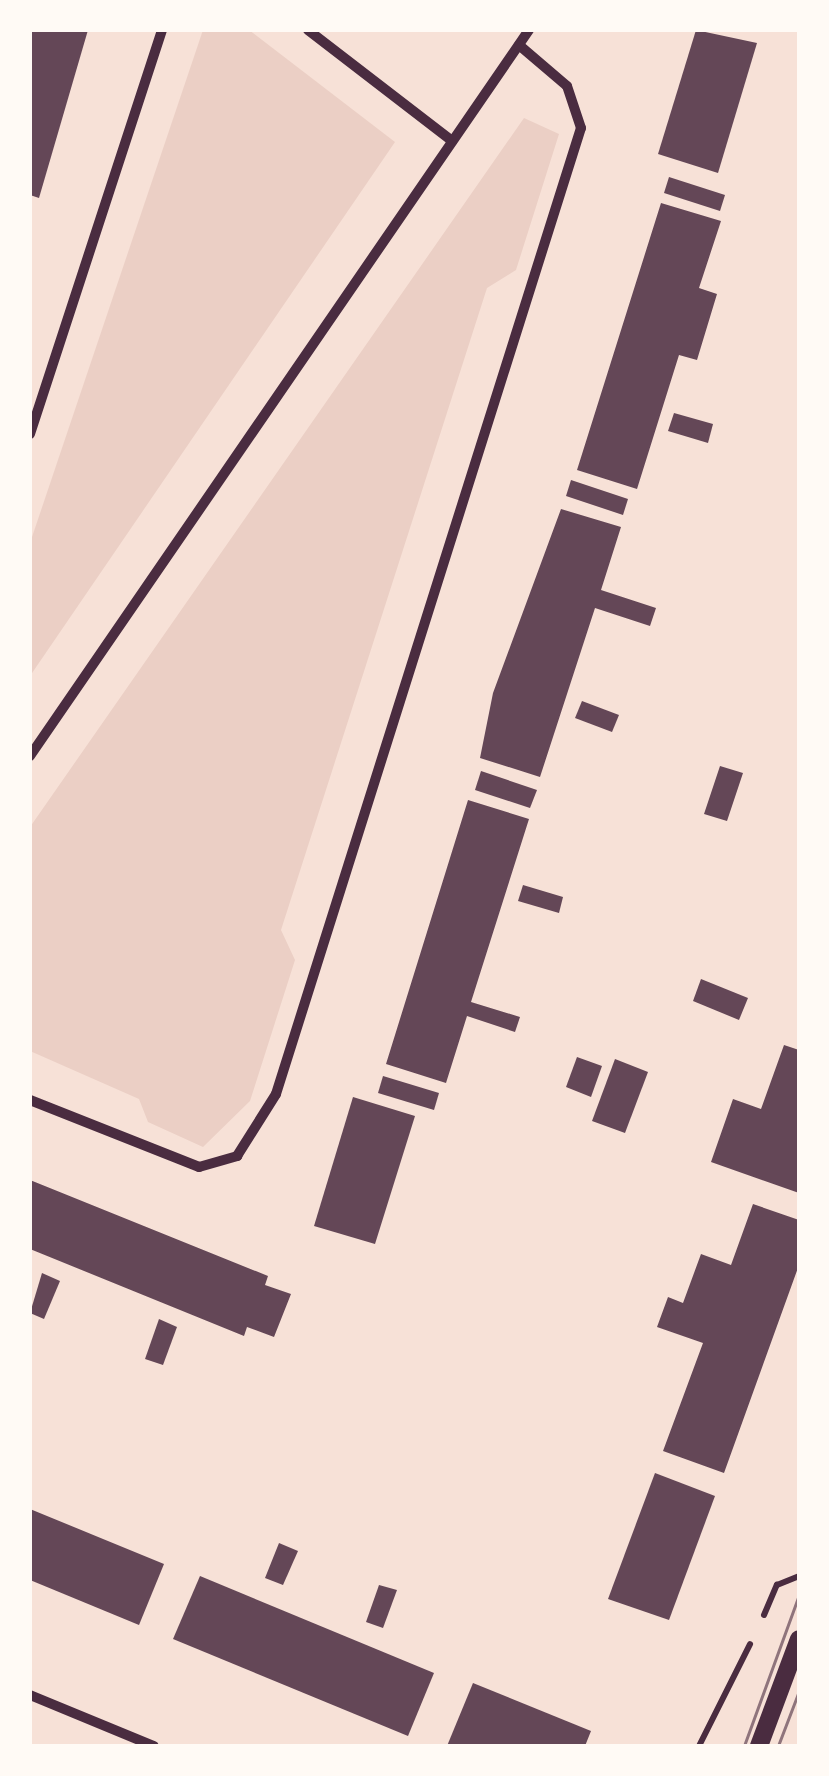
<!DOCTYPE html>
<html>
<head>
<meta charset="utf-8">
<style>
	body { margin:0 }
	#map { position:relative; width:829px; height:1776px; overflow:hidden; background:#f7e1d7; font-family:"PT Sans Narrow",sans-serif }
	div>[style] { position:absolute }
	.green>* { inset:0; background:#ebcfc5 }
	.building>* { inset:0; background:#644757 }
	.path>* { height:6px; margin:-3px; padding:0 3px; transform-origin:3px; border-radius:3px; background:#4a2c40 }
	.minor>* { height:10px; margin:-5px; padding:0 5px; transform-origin:5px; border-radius:5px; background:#4a2c40 }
	.tertiary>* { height:18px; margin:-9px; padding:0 9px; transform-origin:9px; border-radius:9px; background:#4a2c40 }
	.tram>* { height:2.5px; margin:-1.25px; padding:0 1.25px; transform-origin:1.25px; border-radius:1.25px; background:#8f747c }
	span { translate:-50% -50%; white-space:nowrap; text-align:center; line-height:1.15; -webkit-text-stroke:9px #fffaf5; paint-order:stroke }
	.frame { position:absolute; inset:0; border:32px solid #fffaf5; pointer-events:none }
</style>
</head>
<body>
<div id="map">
	<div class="green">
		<i style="clip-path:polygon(203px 30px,249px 30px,395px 142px,30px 676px,30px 543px)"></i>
		<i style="clip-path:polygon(524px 118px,559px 134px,516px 270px,487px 288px,281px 930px,295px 960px,250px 1101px,203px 1147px,148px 1122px,139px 1099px,30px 1051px,30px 827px)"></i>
	</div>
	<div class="building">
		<i style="clip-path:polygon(30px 30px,88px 30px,39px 198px,30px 195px)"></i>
		<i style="clip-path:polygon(696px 30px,757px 43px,718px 173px,658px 154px)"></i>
		<i style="clip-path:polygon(669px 177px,725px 195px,720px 211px,664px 193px)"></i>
		<i style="clip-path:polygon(661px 203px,721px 221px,699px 288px,717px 294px,697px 360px,679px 355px,637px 489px,577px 470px)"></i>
		<i style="clip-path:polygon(674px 413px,713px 424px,708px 443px,668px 431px)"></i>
		<i style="clip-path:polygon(571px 480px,628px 499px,623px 515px,566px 496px)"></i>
		<i style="clip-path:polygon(561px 509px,621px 527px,601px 590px,656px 608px,650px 626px,595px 608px,540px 777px,480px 758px,493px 693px)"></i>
		<i style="clip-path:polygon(582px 701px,619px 715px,612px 732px,575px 718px)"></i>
		<i style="clip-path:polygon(720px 766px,743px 773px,727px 821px,704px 814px)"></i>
		<i style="clip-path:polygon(481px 771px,537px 790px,530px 808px,475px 790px)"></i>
		<i style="clip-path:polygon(468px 800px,529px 819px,471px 1002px,520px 1017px,515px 1032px,467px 1016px,446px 1083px,386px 1064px)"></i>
		<i style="clip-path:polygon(523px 885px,563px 897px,559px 913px,518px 901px)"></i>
		<i style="clip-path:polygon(701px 979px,748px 998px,739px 1020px,693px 1001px)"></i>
		<i style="clip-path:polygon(784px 1045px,799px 1050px,799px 1193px,711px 1162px,733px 1099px,761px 1109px)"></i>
		<i style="clip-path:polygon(577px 1057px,602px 1066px,591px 1097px,566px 1087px)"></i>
		<i style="clip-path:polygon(615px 1059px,648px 1072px,625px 1133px,592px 1121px)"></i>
		<i style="clip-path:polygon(383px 1076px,439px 1093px,434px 1110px,378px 1093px)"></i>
		<i style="clip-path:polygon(353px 1097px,415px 1116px,375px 1244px,314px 1226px)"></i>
		<i style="clip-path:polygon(30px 1180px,268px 1276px,265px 1285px,291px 1294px,274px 1337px,247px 1327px,244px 1336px,30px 1249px)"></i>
		<i style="clip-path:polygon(753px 1204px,799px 1220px,799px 1265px,724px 1473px,663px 1451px,703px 1343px,657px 1327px,668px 1297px,683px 1303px,701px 1254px,731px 1265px)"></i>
		<i style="clip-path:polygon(42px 1273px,60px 1281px,44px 1319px,30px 1313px)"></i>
		<i style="clip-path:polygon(159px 1319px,177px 1327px,163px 1365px,145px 1359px)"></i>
		<i style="clip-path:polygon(655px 1473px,715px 1496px,669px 1620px,608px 1599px)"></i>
		<i style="clip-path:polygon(30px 1509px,164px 1564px,139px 1625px,30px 1580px)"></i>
		<i style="clip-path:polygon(279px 1543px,298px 1551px,283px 1585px,265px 1578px)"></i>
		<i style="clip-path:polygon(200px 1576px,434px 1673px,408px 1736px,173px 1639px)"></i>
		<i style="clip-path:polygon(379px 1585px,397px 1590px,383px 1628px,366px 1622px)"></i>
		<i style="clip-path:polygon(473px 1683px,591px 1731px,585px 1746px,447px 1746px)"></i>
	</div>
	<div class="path">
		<i style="left:764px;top:1615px;width:33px;rotate:-67deg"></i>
		<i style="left:777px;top:1585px;width:24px;rotate:-22deg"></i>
		<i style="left:699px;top:1746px;width:114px;rotate:-63.4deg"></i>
	</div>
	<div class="minor">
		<i style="left:308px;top:30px;width:182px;rotate:37.6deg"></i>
		<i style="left:30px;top:434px;width:425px;rotate:-71.9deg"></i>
		<i style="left:30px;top:756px;width:881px;rotate:-55.5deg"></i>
		<i style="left:30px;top:1100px;width:182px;rotate:21.6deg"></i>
		<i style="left:199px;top:1167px;width:40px;rotate:-16deg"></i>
		<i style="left:237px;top:1156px;width:73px;rotate:-57.8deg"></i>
		<i style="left:276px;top:1094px;width:1013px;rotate:-72.48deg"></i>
		<i style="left:581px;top:128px;width:44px;rotate:-108.4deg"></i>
		<i style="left:567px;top:86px;width:63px;rotate:-139.5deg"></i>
		<i style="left:30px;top:1695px;width:134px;rotate:22.4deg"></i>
	</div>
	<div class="tertiary">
		<i style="left:759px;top:1746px;width:114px;rotate:-69.5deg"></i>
	</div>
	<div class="tram">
		<i style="left:744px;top:1746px;width:161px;rotate:-70deg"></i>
		<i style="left:778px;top:1746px;width:59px;rotate:-69.1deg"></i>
	</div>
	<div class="frame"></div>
</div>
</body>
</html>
